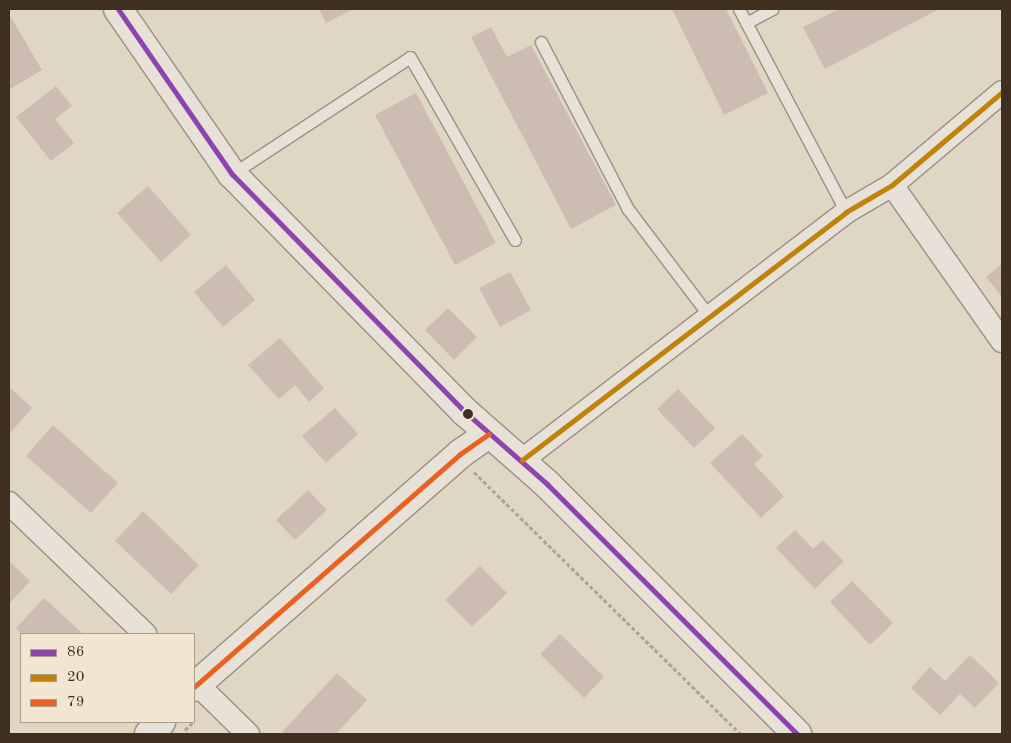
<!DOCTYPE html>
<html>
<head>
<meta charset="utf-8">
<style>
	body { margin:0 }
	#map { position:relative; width:1011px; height:743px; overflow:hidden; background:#e0d6c4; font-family:"Old Standard TT",serif }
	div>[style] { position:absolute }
	.building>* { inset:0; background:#cdbcb1 }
	.path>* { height:3px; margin-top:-1.5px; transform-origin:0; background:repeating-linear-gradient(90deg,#aaa49c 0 4px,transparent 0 6.5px) }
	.roads { filter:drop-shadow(1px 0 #989185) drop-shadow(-1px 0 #989185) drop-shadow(0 1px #989185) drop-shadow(0 -1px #989185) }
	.lane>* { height:11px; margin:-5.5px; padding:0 5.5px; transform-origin:5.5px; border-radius:5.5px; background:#e7e1d8 }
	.street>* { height:22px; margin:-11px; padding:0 11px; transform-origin:11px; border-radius:11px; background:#e7e1d8 }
	.secondary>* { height:28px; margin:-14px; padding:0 14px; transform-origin:14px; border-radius:14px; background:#e7e1d8 }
	.bus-1>* { height:5px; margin:-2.5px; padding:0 2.5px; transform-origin:2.5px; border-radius:2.5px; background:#8e44ad }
	.bus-2>* { height:5px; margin:-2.5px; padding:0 2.5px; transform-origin:2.5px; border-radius:2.5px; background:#c0820a }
	.bus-3>* { height:5px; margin:-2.5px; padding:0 2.5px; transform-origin:2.5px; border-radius:2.5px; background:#e96222 }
	.dots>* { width:14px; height:14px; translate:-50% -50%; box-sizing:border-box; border:2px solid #f3e6d0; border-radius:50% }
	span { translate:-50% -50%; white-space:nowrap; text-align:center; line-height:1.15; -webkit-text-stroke:4px #f3e6d0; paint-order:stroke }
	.frame { position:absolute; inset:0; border:10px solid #3e2f21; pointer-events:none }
	.legend { position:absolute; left:20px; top:633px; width:175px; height:90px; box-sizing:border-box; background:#f3e6d0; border:1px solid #ab9d8a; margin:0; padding:6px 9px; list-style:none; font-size:15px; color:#3e2f21 }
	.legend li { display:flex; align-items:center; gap:10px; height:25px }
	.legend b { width:25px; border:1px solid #ab9d8a }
</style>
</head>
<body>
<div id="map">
	<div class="building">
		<i style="clip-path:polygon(319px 9px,353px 9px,326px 23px)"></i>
		<i style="clip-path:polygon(672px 9px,726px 9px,768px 93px,724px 115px)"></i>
		<i style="clip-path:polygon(839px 9px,939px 9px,825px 69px,803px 27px)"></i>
		<i style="clip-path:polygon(9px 14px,42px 70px,10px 89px,9px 86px)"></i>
		<i style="clip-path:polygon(491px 27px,507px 57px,531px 45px,616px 205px,571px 229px,471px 37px)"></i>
		<i style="clip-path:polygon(56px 86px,72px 106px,55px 119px,74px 143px,51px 161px,16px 117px)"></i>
		<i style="clip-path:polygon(416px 93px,496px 243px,455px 265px,375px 115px)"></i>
		<i style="clip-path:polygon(148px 186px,191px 235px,161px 262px,117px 213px)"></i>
		<i style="clip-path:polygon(1002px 264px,1002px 297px,986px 277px)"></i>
		<i style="clip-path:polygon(226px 265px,255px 300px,223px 327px,194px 292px)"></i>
		<i style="clip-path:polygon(510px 272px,531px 310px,500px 327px,479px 288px)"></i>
		<i style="clip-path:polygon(448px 308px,477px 337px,454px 360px,425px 330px)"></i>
		<i style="clip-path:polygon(280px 338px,324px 388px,309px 402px,295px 385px,279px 399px,248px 365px)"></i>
		<i style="clip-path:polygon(9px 387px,32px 408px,9px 434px)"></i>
		<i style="clip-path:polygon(678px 389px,715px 428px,694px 448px,657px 409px)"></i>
		<i style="clip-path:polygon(335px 408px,358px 434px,326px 463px,302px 436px)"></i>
		<i style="clip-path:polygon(53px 425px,118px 483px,91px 513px,26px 456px)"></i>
		<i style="clip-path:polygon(742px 434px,763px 456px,754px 464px,784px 496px,761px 518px,710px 463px)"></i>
		<i style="clip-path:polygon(308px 490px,327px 510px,295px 540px,276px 520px)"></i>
		<i style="clip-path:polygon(143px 511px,199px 565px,171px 594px,115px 541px)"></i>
		<i style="clip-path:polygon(795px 530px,813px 549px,823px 540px,844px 561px,815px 589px,776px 548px)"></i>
		<i style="clip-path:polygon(9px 561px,30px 581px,9px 604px)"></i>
		<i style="clip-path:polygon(480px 566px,507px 593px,472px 627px,445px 600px)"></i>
		<i style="clip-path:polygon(852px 581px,893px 623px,870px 645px,830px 602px)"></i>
		<i style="clip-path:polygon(44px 598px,83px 634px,22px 634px,16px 628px)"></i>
		<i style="clip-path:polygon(560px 634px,604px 677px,584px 698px,540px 654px)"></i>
		<i style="clip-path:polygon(970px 655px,999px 683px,975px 708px,960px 694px,940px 715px,911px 688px,930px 667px,945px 681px)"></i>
		<i style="clip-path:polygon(337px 673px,367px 700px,336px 734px,285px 734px,282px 732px)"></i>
	</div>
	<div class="path">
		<i style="left:474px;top:472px;width:374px;rotate:44.5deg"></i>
		<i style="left:185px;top:730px;width:11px;rotate:-45deg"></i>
	</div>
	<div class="roads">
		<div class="lane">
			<i style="left:739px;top:9px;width:229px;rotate:62.2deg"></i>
			<i style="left:746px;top:23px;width:30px;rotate:-28deg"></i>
			<i style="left:541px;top:42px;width:188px;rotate:62.5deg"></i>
			<i style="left:628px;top:209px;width:136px;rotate:52.8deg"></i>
			<i style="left:232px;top:174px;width:213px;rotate:-33.3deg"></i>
			<i style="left:410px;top:57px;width:211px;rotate:60.2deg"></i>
		</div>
		<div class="street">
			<i style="left:892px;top:185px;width:191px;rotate:54.8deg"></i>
			<i style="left:522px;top:460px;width:408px;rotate:-37.4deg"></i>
			<i style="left:846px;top:212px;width:53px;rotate:-30.4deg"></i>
			<i style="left:892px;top:185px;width:144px;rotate:-40.2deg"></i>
			<i style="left:9px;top:503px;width:189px;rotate:43.9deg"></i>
			<i style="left:194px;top:681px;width:76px;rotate:44.5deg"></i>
		</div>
		<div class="secondary">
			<i style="left:118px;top:9px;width:201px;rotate:55.4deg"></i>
			<i style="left:232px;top:174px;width:332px;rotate:45.6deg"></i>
			<i style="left:464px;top:411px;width:111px;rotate:41.3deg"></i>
			<i style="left:547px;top:484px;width:354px;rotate:45deg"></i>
			<i style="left:194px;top:687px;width:354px;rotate:-41.2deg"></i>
			<i style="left:460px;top:454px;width:35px;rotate:-35deg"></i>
			<i style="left:149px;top:734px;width:17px;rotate:-45deg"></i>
		</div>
	</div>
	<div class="bus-1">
		<i style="left:118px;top:9px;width:201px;rotate:55.4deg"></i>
		<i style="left:232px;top:174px;width:332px;rotate:45.6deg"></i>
		<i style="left:464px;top:411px;width:111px;rotate:41.3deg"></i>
		<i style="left:547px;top:484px;width:354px;rotate:45deg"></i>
	</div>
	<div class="bus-2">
		<i style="left:522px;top:460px;width:408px;rotate:-37.4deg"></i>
		<i style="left:846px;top:212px;width:53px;rotate:-30.4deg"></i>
		<i style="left:892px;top:185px;width:144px;rotate:-40.2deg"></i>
	</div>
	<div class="bus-3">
		<i style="left:194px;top:687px;width:354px;rotate:-41.2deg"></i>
		<i style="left:460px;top:454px;width:35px;rotate:-35deg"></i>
	</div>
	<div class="dots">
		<i style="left:468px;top:414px;background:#3e2f21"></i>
	</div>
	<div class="frame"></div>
	<ul class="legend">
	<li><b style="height:6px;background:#8e44ad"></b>86</li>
	<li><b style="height:6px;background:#c0820a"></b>20</li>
	<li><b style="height:6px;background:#e96222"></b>79</li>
	</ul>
</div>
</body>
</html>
